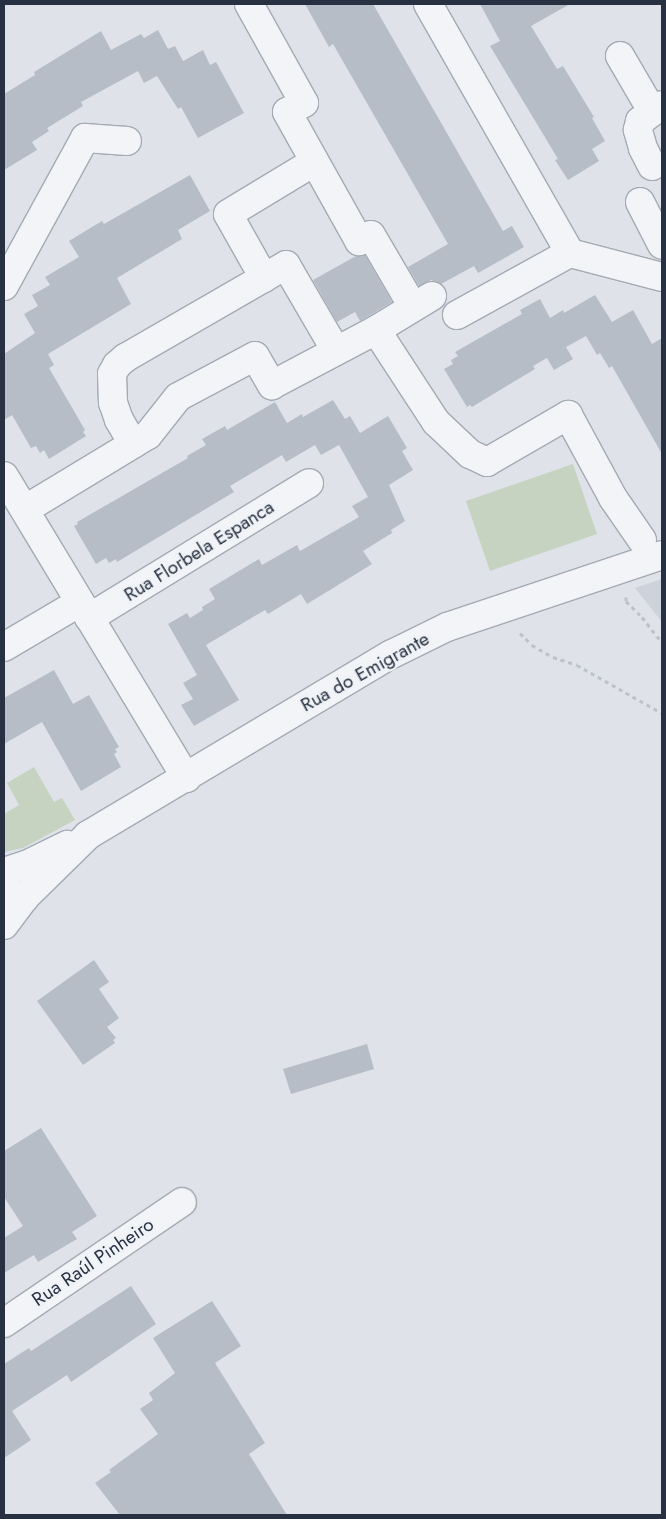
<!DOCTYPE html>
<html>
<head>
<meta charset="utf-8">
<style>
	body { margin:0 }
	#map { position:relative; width:666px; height:1519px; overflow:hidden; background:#dfe3e9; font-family:Jost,sans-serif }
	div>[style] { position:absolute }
	.built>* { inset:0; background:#cdd2db }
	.green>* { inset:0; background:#c5d3c0 }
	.building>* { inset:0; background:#b6bdc6 }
	.path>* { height:3px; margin-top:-1.5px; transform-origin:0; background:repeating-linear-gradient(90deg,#bdc1c8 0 4px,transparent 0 8px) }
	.roads { filter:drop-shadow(1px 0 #a4aab3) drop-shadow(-1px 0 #a4aab3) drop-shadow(0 1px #a4aab3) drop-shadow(0 -1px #a4aab3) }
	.street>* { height:28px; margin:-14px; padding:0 14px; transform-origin:14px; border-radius:14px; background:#f2f4f7 }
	span { translate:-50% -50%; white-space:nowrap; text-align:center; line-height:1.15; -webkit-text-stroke:5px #eff2f6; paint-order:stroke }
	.street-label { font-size:19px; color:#283141 }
	.frame { position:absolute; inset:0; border:5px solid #283141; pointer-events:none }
</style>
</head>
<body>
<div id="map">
	<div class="built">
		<i style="clip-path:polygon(662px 579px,662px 622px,635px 588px)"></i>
	</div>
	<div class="green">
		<i style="clip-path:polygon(573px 464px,597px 534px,490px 571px,466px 501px)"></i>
		<i style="clip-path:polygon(34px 767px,54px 802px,62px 798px,75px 820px,23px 848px,4px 852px,4px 814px,19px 805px,7px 783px)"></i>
	</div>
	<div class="building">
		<i style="clip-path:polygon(305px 4px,373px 4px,503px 231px,512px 226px,524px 247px,478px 273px,474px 266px,441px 284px,431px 280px,419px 286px,408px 267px,448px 244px,333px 44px,329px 47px)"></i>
		<i style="clip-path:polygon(480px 4px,570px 4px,531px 26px,557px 69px,563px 66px,594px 117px,592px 118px,605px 141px,592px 149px,599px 161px,568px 180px,555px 160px,558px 159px,490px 46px,500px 41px)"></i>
		<i style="clip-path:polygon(158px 30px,168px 49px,175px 46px,183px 61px,203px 50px,210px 65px,216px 62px,244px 113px,198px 138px,181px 107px,178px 109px,157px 76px,144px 83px,138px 71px,81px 102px,83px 106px,47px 128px,49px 131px,32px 142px,37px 150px,4px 170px,4px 94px,35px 75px,34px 72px,101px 31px,111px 50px,141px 34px,144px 38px)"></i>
		<i style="clip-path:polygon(190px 175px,210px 211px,178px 230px,182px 239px,117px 278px,131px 304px,48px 354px,54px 365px,49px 368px,85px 430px,83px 432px,86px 436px,49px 459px,44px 450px,40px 453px,36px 446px,31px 448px,12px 415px,4px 420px,4px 354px,35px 333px,24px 314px,38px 306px,32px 295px,50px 285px,45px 277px,79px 257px,69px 241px,102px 221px,104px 224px)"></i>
		<i style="clip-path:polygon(365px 255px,392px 302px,360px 321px,355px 312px,337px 322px,313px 280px,356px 256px)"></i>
		<i style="clip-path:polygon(595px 295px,612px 322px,633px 310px,652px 344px,662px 338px,662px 454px,612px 366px,609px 368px,600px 353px,597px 355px,586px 336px,566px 347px,573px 359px,554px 370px,547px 358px,533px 366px,535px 369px,472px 407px,470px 405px,467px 407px,444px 369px,453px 364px,451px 360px,458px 356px,455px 352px,522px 314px,520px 310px,540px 299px,550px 318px,563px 310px,564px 313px)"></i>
		<i style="clip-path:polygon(333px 400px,345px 419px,350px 416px,360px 433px,388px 416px,407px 448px,402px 451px,413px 470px,389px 485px,405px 521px,391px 530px,392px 533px,363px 551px,372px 564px,356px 574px,307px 604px,301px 594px,268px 614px,265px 610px,206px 645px,239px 700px,194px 726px,181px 705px,193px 699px,183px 683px,197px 675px,168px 624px,187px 613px,190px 618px,203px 610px,202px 607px,215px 599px,209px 589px,259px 559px,262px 565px,297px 545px,300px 551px,359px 517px,352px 506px,368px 497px,339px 445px,321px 455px,315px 445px,286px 462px,282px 455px,230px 486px,234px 492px,117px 562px,116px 559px,109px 563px,106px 558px,96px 564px,74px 526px,78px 524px,77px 522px,188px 458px,187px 456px,206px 445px,202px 439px,225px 426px,227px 430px,275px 402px,287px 423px,302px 414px,303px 417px)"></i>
		<i style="clip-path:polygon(54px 670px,73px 704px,89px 695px,119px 747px,115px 749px,117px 752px,114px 754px,121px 767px,81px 791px,42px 722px,4px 744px,4px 698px)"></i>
		<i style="clip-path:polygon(94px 960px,109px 982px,99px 989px,119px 1018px,107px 1027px,116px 1038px,113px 1040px,115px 1043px,83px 1065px,37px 1001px)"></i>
		<i style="clip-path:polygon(367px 1044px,374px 1069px,291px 1094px,283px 1069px)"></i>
		<i style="clip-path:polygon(41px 1128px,97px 1216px,72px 1232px,77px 1239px,38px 1262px,34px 1255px,4px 1273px,4px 1238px,23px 1226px,4px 1197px,4px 1151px)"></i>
		<i style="clip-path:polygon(131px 1286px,156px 1324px,71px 1382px,67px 1375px,12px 1411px,31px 1440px,4px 1458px,4px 1364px,29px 1348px,31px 1351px)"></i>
		<i style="clip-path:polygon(212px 1301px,241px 1346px,215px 1363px,265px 1443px,249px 1454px,287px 1515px,120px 1515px,95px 1483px,111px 1472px,109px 1470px,158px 1434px,140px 1409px,153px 1400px,149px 1393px,175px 1373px,153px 1338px)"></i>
	</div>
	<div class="path">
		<i style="left:626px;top:597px;width:4px;rotate:90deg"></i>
		<i style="left:626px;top:601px;width:23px;rotate:45deg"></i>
		<i style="left:642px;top:617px;width:33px;rotate:52deg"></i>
		<i style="left:520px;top:633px;width:17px;rotate:45deg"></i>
		<i style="left:532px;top:645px;width:24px;rotate:30deg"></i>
		<i style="left:553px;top:657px;width:25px;rotate:18deg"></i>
		<i style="left:577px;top:665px;width:98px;rotate:29.5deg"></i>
	</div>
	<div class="roads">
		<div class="street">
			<i style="left:249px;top:4px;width:113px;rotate:60.9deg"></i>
			<i style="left:304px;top:103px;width:19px;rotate:152deg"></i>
			<i style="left:287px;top:112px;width:148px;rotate:60.8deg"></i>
			<i style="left:359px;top:241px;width:13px;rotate:-27deg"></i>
			<i style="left:371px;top:235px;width:83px;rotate:59.7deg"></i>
			<i style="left:428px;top:4px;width:287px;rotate:60.3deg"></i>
			<i style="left:620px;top:56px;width:64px;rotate:59.8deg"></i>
			<i style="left:652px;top:166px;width:20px;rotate:-117deg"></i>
			<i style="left:643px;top:148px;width:19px;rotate:-106deg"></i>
			<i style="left:638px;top:130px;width:9px;rotate:-77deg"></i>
			<i style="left:640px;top:121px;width:27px;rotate:-36deg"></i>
			<i style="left:640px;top:202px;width:48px;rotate:62.9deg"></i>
			<i style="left:264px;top:278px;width:73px;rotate:-119.4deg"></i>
			<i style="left:228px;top:214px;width:100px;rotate:-31.2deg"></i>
			<i style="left:4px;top:286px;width:169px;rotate:-61.3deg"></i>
			<i style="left:85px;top:138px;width:42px;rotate:4.1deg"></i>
			<i style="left:432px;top:296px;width:66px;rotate:148.7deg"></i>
			<i style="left:376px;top:330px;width:110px;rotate:56.9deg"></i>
			<i style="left:436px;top:422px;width:47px;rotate:43.3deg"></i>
			<i style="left:470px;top:454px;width:19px;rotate:25deg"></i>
			<i style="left:487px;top:462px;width:94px;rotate:-30.1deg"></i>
			<i style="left:568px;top:415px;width:94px;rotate:61.5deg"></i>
			<i style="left:613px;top:498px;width:51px;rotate:55.4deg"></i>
			<i style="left:457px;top:315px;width:129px;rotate:-28.8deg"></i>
			<i style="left:570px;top:253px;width:95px;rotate:14.6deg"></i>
			<i style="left:133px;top:444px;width:28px;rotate:-120deg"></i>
			<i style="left:119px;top:420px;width:18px;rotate:-109deg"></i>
			<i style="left:113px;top:403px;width:29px;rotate:-92deg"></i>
			<i style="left:112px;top:374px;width:10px;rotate:-61deg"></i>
			<i style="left:117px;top:365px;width:11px;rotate:-41deg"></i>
			<i style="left:125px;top:358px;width:186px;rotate:-30deg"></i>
			<i style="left:286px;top:265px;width:99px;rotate:59.8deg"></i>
			<i style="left:4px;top:476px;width:353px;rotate:58.9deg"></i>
			<i style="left:34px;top:504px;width:133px;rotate:-31.2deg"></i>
			<i style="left:148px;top:435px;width:48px;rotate:-51.7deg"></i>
			<i style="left:178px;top:397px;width:87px;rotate:-28deg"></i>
			<i style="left:255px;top:356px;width:34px;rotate:60deg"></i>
			<i style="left:272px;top:385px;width:118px;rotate:-27.9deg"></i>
			<i style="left:89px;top:618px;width:258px;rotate:-31.5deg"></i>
			<i style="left:4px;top:647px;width:88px;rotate:-30.6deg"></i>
			<i style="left:4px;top:872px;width:23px;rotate:-18deg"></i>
			<i style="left:26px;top:865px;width:46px;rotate:-26deg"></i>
			<i style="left:4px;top:890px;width:22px;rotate:22deg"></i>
			<i style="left:24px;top:898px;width:90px;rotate:-44.5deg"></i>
			<i style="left:88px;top:835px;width:352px;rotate:-30.8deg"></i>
			<i style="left:390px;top:655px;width:64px;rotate:-26.2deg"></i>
			<i style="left:447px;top:627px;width:227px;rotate:-18.5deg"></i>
			<i style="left:4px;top:925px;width:34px;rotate:-53deg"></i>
			<i style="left:4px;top:1323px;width:215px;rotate:-34.2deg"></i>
		</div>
	</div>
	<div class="street-label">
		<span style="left:199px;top:551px;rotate:-32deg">Rua Florbela Espanca</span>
		<span style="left:365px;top:672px;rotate:-29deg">Rua do Emigrante</span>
		<span style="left:93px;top:1262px;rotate:-34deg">Rua Raúl Pinheiro</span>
	</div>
	<div class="frame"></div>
</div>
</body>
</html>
